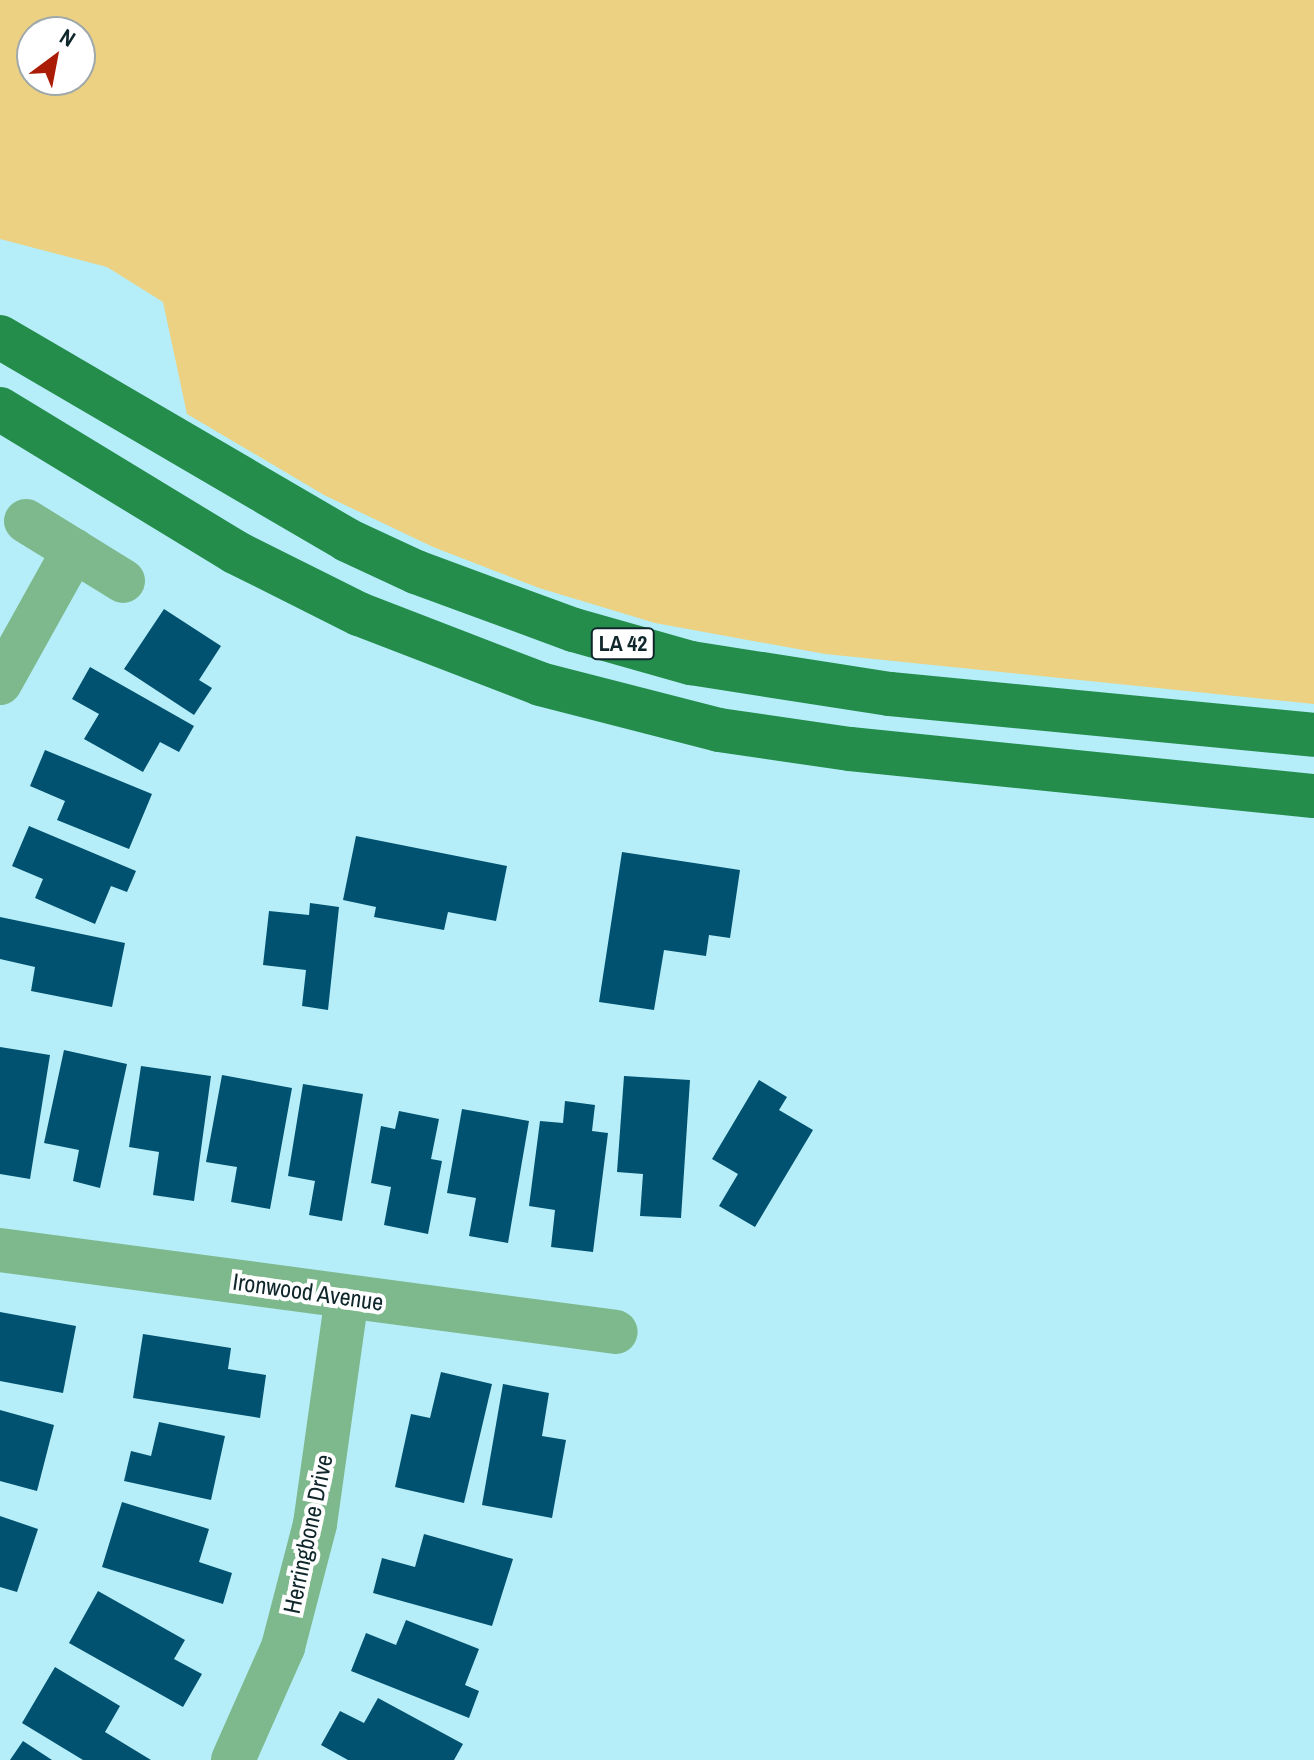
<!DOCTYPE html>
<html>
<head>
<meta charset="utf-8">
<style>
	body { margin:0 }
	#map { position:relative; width:1314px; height:1760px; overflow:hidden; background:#b5eef9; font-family:"Archivo Narrow",sans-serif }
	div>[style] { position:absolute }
	.green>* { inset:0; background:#ecd182 }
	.building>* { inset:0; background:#005270 }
	.minor>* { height:44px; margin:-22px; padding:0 22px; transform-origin:22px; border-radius:22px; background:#7db98c }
	.major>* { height:44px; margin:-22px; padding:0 22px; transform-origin:22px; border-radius:22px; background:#258d4c }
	span { translate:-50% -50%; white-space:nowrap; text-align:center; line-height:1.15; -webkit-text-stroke:8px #fff; paint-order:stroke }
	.shield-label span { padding:2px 6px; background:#fff; border:2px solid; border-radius:6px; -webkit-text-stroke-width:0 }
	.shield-label { font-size:22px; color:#0f262a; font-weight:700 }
	.street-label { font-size:24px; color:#0f262a }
	.north { position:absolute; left:16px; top:16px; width:80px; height:80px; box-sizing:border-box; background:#fff; border:2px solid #9fa8aa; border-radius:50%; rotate:32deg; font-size:22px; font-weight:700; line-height:32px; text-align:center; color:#0f262a }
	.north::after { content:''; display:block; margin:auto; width:28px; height:36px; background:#ab1c06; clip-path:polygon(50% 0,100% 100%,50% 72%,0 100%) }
</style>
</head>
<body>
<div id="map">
	<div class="green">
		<i style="clip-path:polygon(evenodd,0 0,1314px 0,1314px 704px,825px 654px,655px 623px,539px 588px,433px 547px,324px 495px,187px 414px,163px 302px,107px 267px,0 239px,0 0,32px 32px,80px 32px,80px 80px,32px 80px,32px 32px)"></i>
	</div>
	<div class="building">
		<i style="clip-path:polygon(164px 609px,221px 646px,199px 680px,212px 688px,194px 715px,124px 669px)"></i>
		<i style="clip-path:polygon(90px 667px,194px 726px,179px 752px,160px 742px,143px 772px,84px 739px,99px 714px,72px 699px)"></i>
		<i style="clip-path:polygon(45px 750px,152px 794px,129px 849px,57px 820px,65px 801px,30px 786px)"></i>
		<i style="clip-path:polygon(29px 826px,136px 871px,127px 892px,111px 886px,95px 924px,35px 898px,43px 879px,12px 866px)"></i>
		<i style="clip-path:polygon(356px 836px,507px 866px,496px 921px,448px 912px,444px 930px,374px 917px,376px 907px,343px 900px)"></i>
		<i style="clip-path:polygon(622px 852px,740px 870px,730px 938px,709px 935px,706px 956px,664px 950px,654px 1010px,599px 1002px)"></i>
		<i style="clip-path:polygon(310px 903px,339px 907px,328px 1010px,302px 1006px,306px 970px,263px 965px,269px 911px,309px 915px)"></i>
		<i style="clip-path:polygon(0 917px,125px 943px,112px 1007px,31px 991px,35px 967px,0 959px)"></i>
		<i style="clip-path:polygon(0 1047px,50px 1055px,30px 1179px,0 1174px)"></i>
		<i style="clip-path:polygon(64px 1050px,127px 1064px,100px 1188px,73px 1181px,79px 1150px,44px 1143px)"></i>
		<i style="clip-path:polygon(141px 1066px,211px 1076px,194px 1201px,153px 1195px,159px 1152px,129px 1147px)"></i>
		<i style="clip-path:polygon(222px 1075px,292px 1088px,270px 1209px,231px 1202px,237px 1167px,206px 1162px)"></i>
		<i style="clip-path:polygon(624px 1076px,690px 1080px,681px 1218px,640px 1216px,643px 1174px,617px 1172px)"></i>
		<i style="clip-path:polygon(759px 1080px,787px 1097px,779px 1110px,813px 1130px,755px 1227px,719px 1206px,738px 1174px,712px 1159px)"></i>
		<i style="clip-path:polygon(303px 1084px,363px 1094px,342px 1221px,309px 1215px,315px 1181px,288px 1176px)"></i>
		<i style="clip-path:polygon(565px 1101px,595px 1105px,592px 1131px,608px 1133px,593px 1252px,551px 1247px,555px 1210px,529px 1206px,540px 1121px,563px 1123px)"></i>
		<i style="clip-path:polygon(462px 1109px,529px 1121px,508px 1243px,469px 1236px,476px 1198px,447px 1193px)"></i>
		<i style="clip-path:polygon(399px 1111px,439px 1119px,431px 1159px,442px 1161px,428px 1234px,384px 1225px,391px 1187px,371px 1183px,381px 1126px,395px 1129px)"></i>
		<i style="clip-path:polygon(0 1312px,76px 1326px,63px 1393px,0 1381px)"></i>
		<i style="clip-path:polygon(143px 1334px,231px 1348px,228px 1369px,266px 1375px,260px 1418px,133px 1398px)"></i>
		<i style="clip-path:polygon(441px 1372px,492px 1384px,464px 1503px,395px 1487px,411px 1414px,430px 1418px)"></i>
		<i style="clip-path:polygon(503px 1384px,549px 1393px,542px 1436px,566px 1440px,552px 1518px,482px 1505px)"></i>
		<i style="clip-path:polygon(0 1410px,54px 1425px,37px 1491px,0 1481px)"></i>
		<i style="clip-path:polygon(159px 1422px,225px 1436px,211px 1500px,124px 1481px,131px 1451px,151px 1456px)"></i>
		<i style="clip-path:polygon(122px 1502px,209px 1529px,199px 1562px,232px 1573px,223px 1604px,102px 1567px)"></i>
		<i style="clip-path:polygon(0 1516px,38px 1529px,17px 1592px,0 1587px)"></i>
		<i style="clip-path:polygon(424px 1534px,513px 1559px,492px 1626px,373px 1593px,382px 1558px,415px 1567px)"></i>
		<i style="clip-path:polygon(98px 1591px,185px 1640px,174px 1659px,202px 1674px,183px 1707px,69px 1643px)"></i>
		<i style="clip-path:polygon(406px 1620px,479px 1649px,465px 1685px,479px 1691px,469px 1718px,351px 1671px,366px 1633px,396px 1645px)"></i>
		<i style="clip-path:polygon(55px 1667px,120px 1706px,105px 1732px,151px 1760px,83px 1760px,22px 1723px)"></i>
		<i style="clip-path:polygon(378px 1698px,463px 1744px,454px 1760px,348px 1760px,321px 1745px,340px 1711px,364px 1723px)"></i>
		<i style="clip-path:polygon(23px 1741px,52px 1760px,10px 1760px)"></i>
	</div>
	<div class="minor">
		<i style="left:26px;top:521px;width:114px;rotate:31.7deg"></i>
		<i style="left:0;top:683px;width:152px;rotate:-60.9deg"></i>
		<i style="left:0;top:1250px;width:621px;rotate:7.58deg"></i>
		<i style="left:233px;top:1760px;width:124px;rotate:-66.1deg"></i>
		<i style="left:283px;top:1647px;width:127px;rotate:-75.4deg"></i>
		<i style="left:315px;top:1524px;width:229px;rotate:-82deg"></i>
	</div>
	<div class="major">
		<i style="left:0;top:337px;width:402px;rotate:30.3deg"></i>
		<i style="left:347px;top:540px;width:76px;rotate:24.9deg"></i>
		<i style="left:416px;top:572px;width:168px;rotate:20.2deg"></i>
		<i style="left:574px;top:630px;width:122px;rotate:15.8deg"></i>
		<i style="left:691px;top:663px;width:201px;rotate:8.9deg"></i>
		<i style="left:890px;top:694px;width:426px;rotate:5.5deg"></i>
		<i style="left:0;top:409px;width:275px;rotate:31.3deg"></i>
		<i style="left:235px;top:552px;width:139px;rotate:26.6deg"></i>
		<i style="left:359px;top:614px;width:194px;rotate:21.1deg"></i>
		<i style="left:540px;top:684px;width:185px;rotate:14.4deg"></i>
		<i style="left:719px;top:730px;width:132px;rotate:8.3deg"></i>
		<i style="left:850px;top:749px;width:466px;rotate:5.8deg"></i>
	</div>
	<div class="shield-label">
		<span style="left:623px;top:644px">LA 42</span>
	</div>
	<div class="street-label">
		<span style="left:308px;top:1292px;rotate:8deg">Ironwood Avenue</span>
		<span style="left:308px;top:1534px;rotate:-78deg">Herringbone Drive</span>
	</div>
	<div class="north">N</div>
</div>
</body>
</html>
